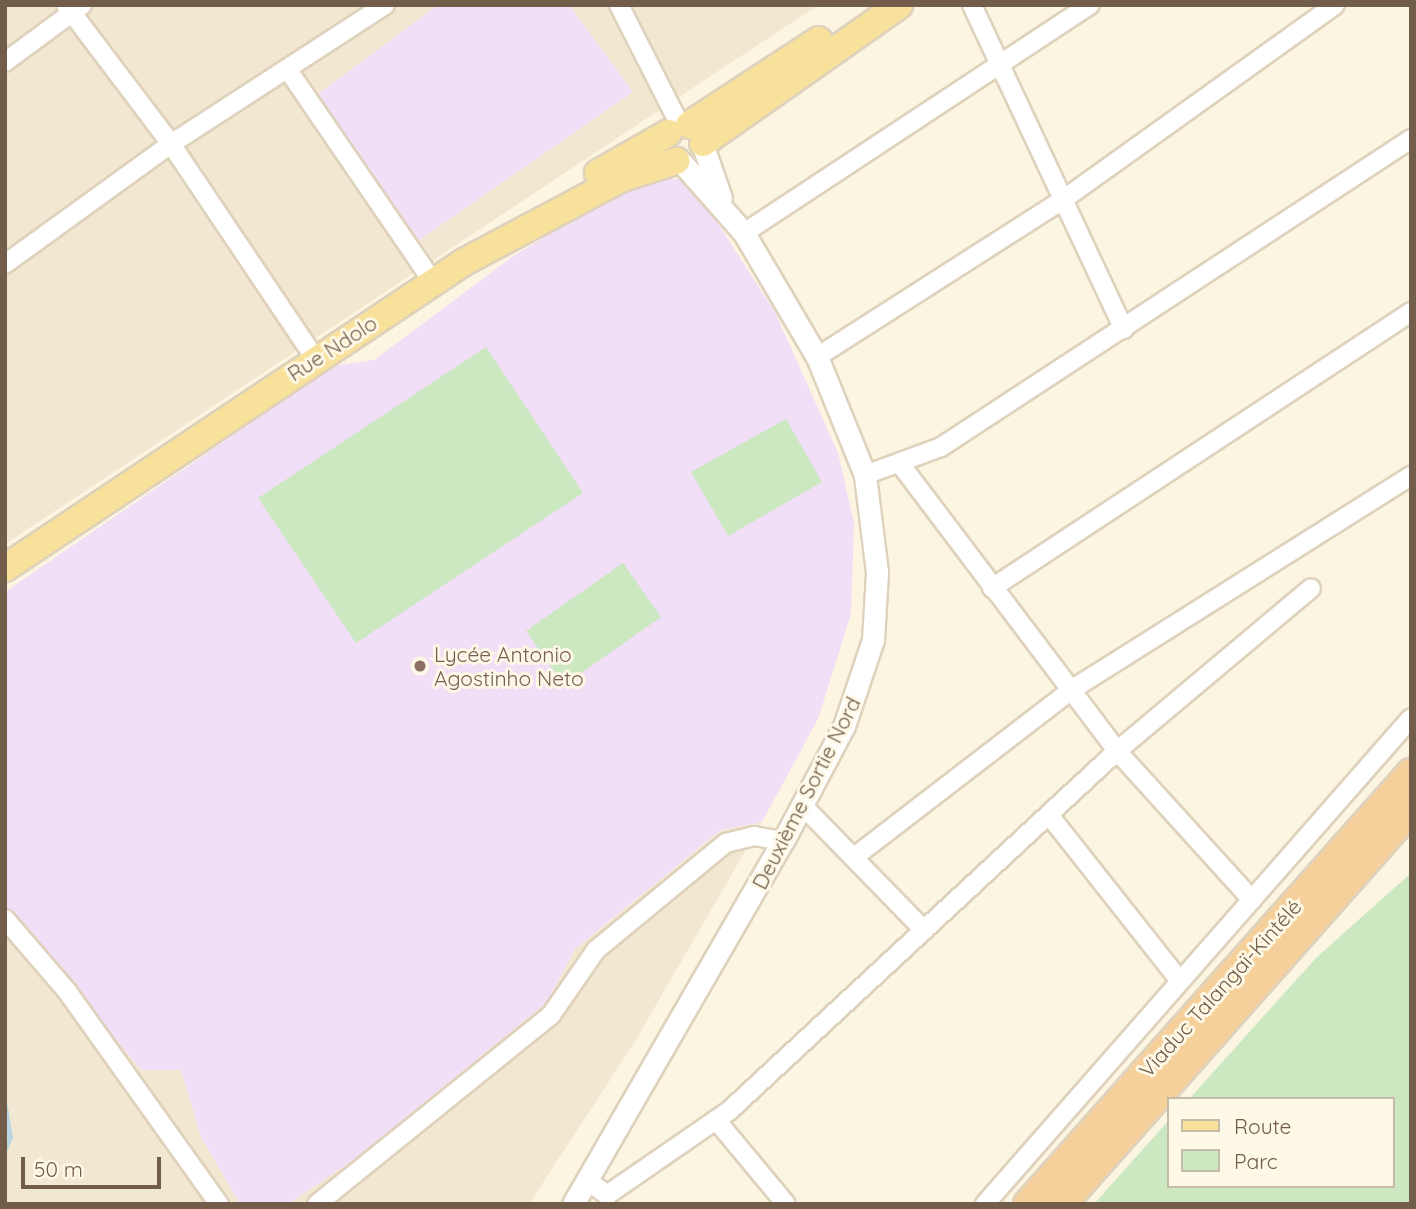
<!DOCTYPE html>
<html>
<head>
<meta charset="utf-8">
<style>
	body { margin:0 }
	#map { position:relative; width:1416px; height:1209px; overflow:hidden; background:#fbf5e1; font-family:Quicksand,sans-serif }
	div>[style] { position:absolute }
	.residential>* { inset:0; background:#f2e7d0 }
	.education>* { inset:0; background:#f1def7 }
	.green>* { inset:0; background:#cbe8c0 }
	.stream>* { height:5px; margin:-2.5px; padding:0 2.5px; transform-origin:2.5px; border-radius:2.5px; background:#b7d7e4 }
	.roads { filter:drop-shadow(2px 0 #dfd2bd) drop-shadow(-2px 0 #dfd2bd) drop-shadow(0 2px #dfd2bd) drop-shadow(0 -2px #dfd2bd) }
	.minor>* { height:18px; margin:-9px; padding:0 9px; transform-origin:9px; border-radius:9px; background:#fff }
	.tertiary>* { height:21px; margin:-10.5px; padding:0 10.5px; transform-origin:10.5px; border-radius:10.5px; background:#fff }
	.primary>* { height:26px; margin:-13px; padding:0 13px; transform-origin:13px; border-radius:13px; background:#f8e29b }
	.trunk>* { height:28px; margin:-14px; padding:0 14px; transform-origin:14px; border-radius:14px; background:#f6d09a }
	.dots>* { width:19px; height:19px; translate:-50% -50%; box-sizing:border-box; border:4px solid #fef8e7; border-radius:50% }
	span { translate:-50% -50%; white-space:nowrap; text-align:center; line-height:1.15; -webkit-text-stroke:6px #fef8e7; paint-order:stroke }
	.street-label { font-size:21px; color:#715d49 }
	.education-label { font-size:21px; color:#785e54 }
	.left { translate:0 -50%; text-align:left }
	.frame { position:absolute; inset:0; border:7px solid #715d49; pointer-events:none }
	.legend { position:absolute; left:1167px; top:1097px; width:228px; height:91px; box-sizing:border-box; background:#fef8e7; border:2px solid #c6baa8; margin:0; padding:9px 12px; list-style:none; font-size:21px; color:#715d49 }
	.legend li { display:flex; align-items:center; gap:14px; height:35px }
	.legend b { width:35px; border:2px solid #c6baa8 }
	.scale { position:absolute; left:21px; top:1157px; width:140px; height:32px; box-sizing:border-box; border:4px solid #715d49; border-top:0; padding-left:9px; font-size:21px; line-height:24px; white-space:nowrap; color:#715d49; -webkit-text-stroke:5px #fef8e7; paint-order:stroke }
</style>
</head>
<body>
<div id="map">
	<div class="residential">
		<i style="clip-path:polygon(5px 5px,818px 5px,5px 544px)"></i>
		<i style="clip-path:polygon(762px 822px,634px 1043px,529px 1204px,288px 1204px,352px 1161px,547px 1002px,575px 949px,722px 830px)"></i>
		<i style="clip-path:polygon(5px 905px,141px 1070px,181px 1070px,201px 1137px,240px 1204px,5px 1204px)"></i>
	</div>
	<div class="education">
		<i style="clip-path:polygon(438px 5px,569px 5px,633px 92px,415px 243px,314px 97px)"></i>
		<i style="clip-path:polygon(643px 177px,687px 180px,706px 205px,775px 312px,838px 453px,854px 523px,851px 614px,818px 719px,762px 822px,721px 830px,575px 949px,547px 1002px,352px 1161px,288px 1204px,240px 1204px,201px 1137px,181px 1070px,141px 1070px,5px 905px,5px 592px,334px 366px,374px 360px,512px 257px)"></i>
	</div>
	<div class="green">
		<i style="clip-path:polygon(486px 347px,583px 493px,356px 643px,258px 498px)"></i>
		<i style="clip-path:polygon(786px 419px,822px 482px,728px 536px,691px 472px)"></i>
		<i style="clip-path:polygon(623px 563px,661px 617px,564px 685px,526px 631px)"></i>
		<i style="clip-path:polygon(1411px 873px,1411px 1204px,1094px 1204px,1169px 1120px,1169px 1186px,1393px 1186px,1393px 1099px,1189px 1099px,1316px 958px)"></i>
	</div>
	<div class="stream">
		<i style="left:5px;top:1107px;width:30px;rotate:81deg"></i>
		<i style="left:10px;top:1137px;width:12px;rotate:114deg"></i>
	</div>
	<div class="roads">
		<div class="minor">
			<i style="left:66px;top:5px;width:174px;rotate:52.9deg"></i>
			<i style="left:171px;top:144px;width:258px;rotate:56.1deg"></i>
			<i style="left:619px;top:5px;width:135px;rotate:63.1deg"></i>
			<i style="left:972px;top:5px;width:358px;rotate:64.9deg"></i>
			<i style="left:5px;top:62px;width:96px;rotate:-36.5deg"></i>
			<i style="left:288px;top:70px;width:257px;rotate:55.6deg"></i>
			<i style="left:744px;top:233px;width:414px;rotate:-33.4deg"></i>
			<i style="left:5px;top:264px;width:205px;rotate:-35.9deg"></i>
			<i style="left:171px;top:144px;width:255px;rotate:-33deg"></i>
			<i style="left:817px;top:357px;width:293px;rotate:-32.6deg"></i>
			<i style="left:1064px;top:199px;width:333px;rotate:-35.6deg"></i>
			<i style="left:901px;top:465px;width:358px;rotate:52.9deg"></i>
			<i style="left:1117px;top:751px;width:201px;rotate:47.8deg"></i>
			<i style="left:865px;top:475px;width:81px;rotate:-20.2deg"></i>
			<i style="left:941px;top:447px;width:562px;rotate:-33.24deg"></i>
			<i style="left:992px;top:588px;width:502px;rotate:-33.37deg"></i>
			<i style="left:802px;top:805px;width:175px;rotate:45.7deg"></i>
			<i style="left:1049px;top:815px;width:211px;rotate:51.7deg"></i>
			<i style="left:857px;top:855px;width:270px;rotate:-37.6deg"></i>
			<i style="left:1071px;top:690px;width:402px;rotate:-32.2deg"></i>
			<i style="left:5px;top:919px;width:95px;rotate:49.3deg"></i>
			<i style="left:67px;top:991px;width:262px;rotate:54.5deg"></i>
			<i style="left:716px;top:1120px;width:109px;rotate:50.2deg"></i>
			<i style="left:588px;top:1181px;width:24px;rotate:36deg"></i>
			<i style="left:607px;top:1195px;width:150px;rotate:-34.6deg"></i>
			<i style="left:730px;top:1110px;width:528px;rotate:-42.85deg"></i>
			<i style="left:1117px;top:751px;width:253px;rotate:-40deg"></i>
			<i style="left:317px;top:1204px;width:301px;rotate:-38.9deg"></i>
			<i style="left:551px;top:1015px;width:79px;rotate:-55.3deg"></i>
			<i style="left:596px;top:950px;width:168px;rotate:-39.5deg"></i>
			<i style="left:726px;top:843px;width:29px;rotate:-14deg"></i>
			<i style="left:754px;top:836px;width:29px;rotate:10deg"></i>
			<i style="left:985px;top:1204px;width:646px;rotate:-48.76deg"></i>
		</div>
		<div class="tertiary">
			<i style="left:703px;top:146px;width:55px;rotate:70.9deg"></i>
			<i style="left:573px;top:1204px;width:419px;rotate:-60deg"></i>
			<i style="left:783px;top:841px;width:130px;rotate:-62.1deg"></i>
			<i style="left:844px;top:726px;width:91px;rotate:-71.4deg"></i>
			<i style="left:873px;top:640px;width:68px;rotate:-86.6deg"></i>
			<i style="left:877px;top:572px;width:98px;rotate:-97.1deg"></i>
			<i style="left:865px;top:475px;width:127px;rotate:-112.1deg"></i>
			<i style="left:817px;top:357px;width:144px;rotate:-120.5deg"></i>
			<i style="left:744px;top:233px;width:94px;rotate:-131.5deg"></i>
		</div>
		<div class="primary">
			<i style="left:689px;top:125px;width:155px;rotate:-33.2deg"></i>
			<i style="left:703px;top:143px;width:240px;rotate:-35.1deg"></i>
			<i style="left:598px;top:173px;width:81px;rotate:-29.7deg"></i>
			<i style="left:5px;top:568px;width:552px;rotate:-33.69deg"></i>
			<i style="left:464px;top:262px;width:179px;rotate:-28deg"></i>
			<i style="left:622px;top:178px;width:57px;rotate:-17.5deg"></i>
		</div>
		<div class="trunk">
			<i style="left:1028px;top:1204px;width:577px;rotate:-48.37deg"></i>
			<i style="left:1062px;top:1204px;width:526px;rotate:-48.47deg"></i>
		</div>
	</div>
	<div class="dots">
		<i style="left:420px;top:666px;background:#8d6e63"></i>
	</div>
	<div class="street-label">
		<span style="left:332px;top:348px;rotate:-33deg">Rue Ndolo</span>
		<span style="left:806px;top:793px;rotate:-63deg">Deuxième Sortie Nord</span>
		<span style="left:1220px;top:988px;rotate:-48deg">Viaduc Talangaï-Kintélé</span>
	</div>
	<div class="education-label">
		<span class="left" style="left:434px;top:666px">Lycée Antonio<br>Agostinho Neto</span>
	</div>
	<div class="frame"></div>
	<ul class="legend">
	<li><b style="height:9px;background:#f8e29b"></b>Route</li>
	<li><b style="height:19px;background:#cbe8c0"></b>Parc</li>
	</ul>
	<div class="scale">50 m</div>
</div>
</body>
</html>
